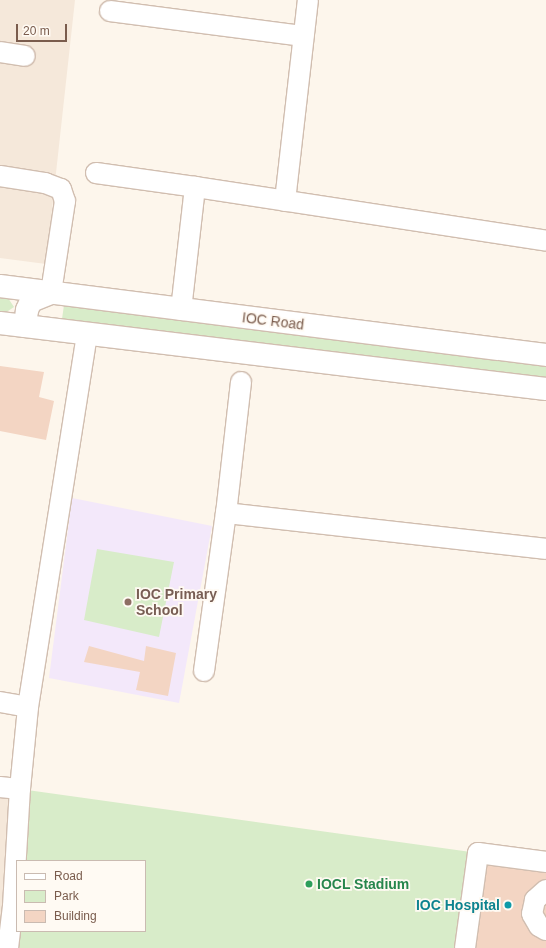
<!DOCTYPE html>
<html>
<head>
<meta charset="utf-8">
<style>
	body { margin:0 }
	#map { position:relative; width:546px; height:948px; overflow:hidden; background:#fdf6ec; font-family:Helvetica,sans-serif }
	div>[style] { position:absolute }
	.residential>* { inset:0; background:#f5e8da }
	.education>* { inset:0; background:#f3e8fa }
	.green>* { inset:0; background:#d8ecc9 }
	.building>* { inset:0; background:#f3d5c3 }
	.roads { filter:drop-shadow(1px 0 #d1beb0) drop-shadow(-1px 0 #d1beb0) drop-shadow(0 1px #d1beb0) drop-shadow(0 -1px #d1beb0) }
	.minor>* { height:20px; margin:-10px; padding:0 10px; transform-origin:10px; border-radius:10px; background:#fff }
	.tertiary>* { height:22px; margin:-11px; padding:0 11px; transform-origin:11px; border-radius:11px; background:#fff }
	.dots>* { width:11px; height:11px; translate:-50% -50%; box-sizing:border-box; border:2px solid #fffaf3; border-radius:50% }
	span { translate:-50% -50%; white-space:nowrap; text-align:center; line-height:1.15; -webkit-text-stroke:3.5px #fffaf3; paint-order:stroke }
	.street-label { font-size:14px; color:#7a5c4d }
	.education-label { font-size:14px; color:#785e54; font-weight:700 }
	.left { translate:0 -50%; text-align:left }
	.leisure-label { font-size:14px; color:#27864d; font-weight:700 }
	.culture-label { font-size:14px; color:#0d838f; font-weight:700 }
	.right { translate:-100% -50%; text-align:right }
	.legend { position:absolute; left:16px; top:860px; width:130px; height:72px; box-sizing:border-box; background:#fffaf3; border:1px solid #cabbb1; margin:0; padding:5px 7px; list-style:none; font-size:12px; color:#7a5c4d }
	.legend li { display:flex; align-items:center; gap:8px; height:20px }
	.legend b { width:20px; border:1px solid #cabbb1 }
	.scale { position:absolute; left:16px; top:24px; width:51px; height:18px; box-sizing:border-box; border:2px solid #7a5c4d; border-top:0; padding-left:5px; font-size:12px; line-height:14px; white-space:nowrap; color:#7a5c4d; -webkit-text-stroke:3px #fffaf3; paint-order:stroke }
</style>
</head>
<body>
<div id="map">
	<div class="residential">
		<i style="clip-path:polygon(0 0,75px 0,46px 264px,0 258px)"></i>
		<i style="clip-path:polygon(0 787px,20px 789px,0 948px)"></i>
	</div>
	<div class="education">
		<i style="clip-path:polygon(72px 498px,212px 526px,179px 703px,49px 678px)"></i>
	</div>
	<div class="green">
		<i style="clip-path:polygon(0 297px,8px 298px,14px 307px,5px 313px,0 312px)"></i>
		<i style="clip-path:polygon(64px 305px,546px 364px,546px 379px,62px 319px)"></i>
		<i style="clip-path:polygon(97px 549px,174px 562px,159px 637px,84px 620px)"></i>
		<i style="clip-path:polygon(evenodd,20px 789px,478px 853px,465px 948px,8px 948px,20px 789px,17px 861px,145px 861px,145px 931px,17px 931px,17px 861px)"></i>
	</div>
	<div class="building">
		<i style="clip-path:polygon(0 366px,44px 372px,39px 397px,54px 401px,46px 440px,0 431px)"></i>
		<i style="clip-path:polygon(89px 646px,144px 661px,146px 646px,176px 653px,168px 696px,136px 690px,140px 672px,84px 662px)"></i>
		<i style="clip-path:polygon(478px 853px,546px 862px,546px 948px,465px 948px)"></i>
	</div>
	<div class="roads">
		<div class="minor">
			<i style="left:110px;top:11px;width:195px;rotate:7.4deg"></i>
			<i style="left:0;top:52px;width:25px;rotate:9deg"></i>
			<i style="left:96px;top:173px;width:100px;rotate:8deg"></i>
			<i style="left:0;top:176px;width:46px;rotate:8.8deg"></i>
			<i style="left:45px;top:183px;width:17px;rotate:21deg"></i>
			<i style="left:61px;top:189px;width:13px;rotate:72deg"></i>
			<i style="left:65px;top:201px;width:93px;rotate:98.7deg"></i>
			<i style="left:285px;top:201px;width:202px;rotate:-83.5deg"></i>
			<i style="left:181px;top:310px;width:124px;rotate:-83.5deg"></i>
			<i style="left:195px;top:187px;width:355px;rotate:8.7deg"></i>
			<i style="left:241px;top:382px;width:132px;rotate:96.5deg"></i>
			<i style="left:226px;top:513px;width:322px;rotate:6.4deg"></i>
			<i style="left:204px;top:671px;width:160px;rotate:-82.1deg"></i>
			<i style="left:0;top:702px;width:28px;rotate:10deg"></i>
			<i style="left:0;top:787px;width:20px;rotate:6deg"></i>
			<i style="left:546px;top:890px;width:15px;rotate:138deg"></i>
			<i style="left:535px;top:900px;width:14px;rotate:102deg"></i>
			<i style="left:532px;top:914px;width:14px;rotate:60deg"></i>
			<i style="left:539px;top:926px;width:8px;rotate:30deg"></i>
			<i style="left:8px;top:948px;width:42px;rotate:-83.2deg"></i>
			<i style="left:13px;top:906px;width:117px;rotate:-86.6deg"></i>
			<i style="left:20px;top:789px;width:82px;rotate:-84.4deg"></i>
			<i style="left:28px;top:707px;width:378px;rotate:-81deg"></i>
			<i style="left:465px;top:948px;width:96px;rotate:-82.2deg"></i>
			<i style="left:478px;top:853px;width:69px;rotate:7.5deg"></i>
		</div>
		<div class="tertiary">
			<i style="left:0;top:286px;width:550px;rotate:7.2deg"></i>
			<i style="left:0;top:323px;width:550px;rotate:6.89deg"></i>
			<i style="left:25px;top:326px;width:16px;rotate:-83deg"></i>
			<i style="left:27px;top:310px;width:10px;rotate:-66deg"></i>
			<i style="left:31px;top:301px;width:22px;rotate:-22deg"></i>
		</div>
	</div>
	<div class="dots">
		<i style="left:128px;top:602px;background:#8d6e63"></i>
		<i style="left:309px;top:884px;background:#2e9e5b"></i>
		<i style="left:508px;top:905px;background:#0f9aa8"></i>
	</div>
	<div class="street-label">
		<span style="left:273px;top:321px;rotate:7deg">IOC Road</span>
	</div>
	<div class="education-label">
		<span class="left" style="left:136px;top:602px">IOC Primary<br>School</span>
	</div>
	<div class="leisure-label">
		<span class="left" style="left:317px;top:884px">IOCL Stadium</span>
	</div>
	<div class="culture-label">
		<span class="right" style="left:500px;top:905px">IOC Hospital</span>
	</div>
	<ul class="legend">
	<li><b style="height:5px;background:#fff"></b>Road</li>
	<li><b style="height:11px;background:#d8ecc9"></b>Park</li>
	<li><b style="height:11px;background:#f3d5c3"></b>Building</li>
	</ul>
	<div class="scale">20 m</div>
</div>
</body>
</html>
